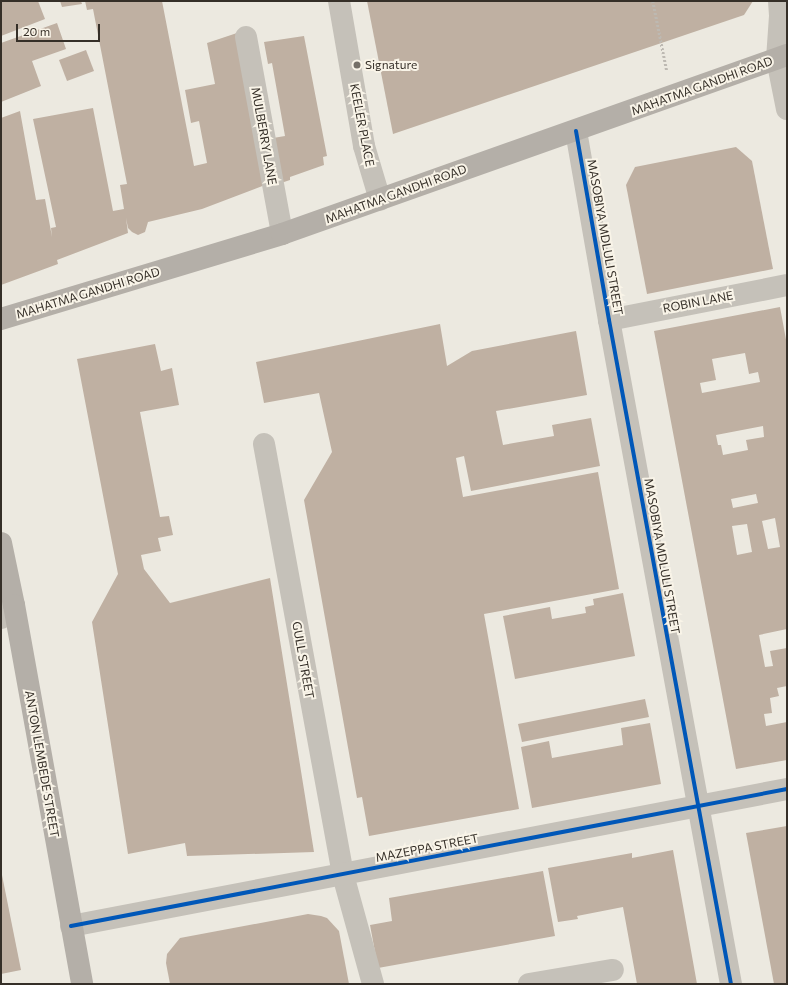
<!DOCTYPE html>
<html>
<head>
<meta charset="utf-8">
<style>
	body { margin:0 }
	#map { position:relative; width:788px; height:985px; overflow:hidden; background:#ece9e0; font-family:Commissioner,sans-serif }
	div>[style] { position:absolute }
	.building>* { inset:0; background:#bfb0a2 }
	.path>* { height:2.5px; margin-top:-1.25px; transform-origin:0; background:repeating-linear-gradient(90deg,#bdb9b2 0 2px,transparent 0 4px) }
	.minor>* { height:22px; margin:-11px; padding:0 11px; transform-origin:11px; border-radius:11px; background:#c5c1b9 }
	.major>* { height:22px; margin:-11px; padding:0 11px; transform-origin:11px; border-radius:11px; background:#b4afa8 }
	.cycleway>* { height:4px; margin:-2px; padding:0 2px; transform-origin:2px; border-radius:2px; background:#0057b8 }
	.dots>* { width:11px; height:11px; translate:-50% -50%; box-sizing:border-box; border:2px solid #f9f4e8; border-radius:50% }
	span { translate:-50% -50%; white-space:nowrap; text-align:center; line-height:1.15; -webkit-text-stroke:4px #f9f4e8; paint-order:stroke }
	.poi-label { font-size:12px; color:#352f28 }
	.left { translate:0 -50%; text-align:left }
	.street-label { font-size:12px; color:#352f28 }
	.frame { position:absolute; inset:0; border:2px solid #352f28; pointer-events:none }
	.scale { position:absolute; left:16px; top:24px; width:84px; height:18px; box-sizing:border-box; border:2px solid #352f28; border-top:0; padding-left:5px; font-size:12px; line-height:14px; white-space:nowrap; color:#352f28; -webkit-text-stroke:3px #f9f4e8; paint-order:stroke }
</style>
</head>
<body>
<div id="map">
	<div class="building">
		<i style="clip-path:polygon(1px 1px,38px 1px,45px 19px,1px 36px)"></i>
		<i style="clip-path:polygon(60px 1px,81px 1px,82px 4px,62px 7px)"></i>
		<i style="clip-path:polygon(85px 1px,162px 1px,194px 166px,207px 163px,199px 121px,191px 123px,185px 90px,215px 84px,207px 43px,237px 33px,265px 185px,202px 209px,148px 222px,145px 232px,138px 235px,132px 232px,128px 228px,126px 218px,128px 233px,57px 260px,58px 264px,1px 285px,1px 118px,20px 111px,36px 200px,45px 199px,52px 237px,51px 228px,56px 227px,33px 119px,93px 108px,113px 211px,124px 209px,120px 185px,127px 184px,93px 9px,87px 10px)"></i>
		<i style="clip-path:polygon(367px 1px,753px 1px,744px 15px,393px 134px)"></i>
		<i style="clip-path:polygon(57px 23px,66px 49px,32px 61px,41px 86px,1px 102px,1px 43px)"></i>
		<i style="clip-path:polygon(304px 36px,327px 156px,323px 157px,324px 165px,290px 177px,290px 180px,275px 185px,267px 139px,285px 136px,272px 63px,268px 64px,264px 42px)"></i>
		<i style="clip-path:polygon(86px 50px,94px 71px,67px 81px,59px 60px)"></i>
		<i style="clip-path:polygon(736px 147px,752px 161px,773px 269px,647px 294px,626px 185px,635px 167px)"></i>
		<i style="clip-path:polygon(evenodd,780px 307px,787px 345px,787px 629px,759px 635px,765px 667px,773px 666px,770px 651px,787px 648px,787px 686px,777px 688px,779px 696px,770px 698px,772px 713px,764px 714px,766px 726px,787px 722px,787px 760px,736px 769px,654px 331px,780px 307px,745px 353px,749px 374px,758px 372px,760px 382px,702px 393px,700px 383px,716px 380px,712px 359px,745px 353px,780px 307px,763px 426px,764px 437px,746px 440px,748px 450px,723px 455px,721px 445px,718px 445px,716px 435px,763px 426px,780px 307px,756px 494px,758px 503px,733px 508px,731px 499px,756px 494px,780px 307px,775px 518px,780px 547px,768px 549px,762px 521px,775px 518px,780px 307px,747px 524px,752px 552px,737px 555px,732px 526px,747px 524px)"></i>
		<i style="clip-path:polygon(440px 324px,447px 366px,472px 351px,576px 331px,587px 395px,496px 411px,503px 445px,554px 436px,552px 425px,591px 418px,600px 466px,471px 491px,464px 456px,456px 458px,463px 497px,598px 472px,619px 589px,484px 614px,519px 809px,369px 836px,362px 797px,357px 798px,304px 500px,332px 452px,319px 393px,264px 403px,256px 362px)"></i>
		<i style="clip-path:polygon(155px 344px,161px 371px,172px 368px,179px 405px,140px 412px,160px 517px,169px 516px,173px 535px,158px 538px,161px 551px,141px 555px,144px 569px,170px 603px,270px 578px,314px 852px,187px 856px,185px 843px,128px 854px,92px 622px,118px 574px,77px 359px)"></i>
		<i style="clip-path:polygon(623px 593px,635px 656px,515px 679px,503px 616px,550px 607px,552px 619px,586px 613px,585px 607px,594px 605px,593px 599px)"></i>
		<i style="clip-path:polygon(645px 699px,649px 717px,522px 742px,518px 724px)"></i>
		<i style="clip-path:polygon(650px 723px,661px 784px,532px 808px,521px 747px,549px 741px,552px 758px,623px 745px,621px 728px)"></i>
		<i style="clip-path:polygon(787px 826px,787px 984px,774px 984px,746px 833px)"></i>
		<i style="clip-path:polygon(673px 850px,697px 984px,637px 984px,623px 907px,577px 916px,578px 919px,558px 922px,548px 868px,632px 853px,632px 858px)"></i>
		<i style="clip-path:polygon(1px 870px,21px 970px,1px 974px)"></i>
		<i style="clip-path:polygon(543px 871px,555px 936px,378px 968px,370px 925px,392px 921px,389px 898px)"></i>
		<i style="clip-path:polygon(308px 914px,321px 916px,327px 918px,339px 931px,349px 984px,170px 984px,166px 963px,167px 954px,180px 938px)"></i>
	</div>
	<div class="path">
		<i style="left:653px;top:1px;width:71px;rotate:78.7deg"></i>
	</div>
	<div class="minor">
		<i style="left:339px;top:1px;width:147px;rotate:80.2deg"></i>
		<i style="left:364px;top:146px;width:56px;rotate:73.5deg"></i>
		<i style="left:779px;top:1px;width:15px;rotate:86deg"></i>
		<i style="left:780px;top:16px;width:43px;rotate:94deg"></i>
		<i style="left:777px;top:59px;width:51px;rotate:78.7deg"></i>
		<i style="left:246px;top:37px;width:200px;rotate:79.6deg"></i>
		<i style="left:576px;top:131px;width:192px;rotate:80.1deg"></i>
		<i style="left:609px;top:320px;width:675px;rotate:79.59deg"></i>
		<i style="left:609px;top:320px;width:181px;rotate:-11.1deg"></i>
		<i style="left:264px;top:444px;width:438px;rotate:79.6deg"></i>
		<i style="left:343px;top:875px;width:113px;rotate:74.6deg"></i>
		<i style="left:1px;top:618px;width:18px;rotate:-45deg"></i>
		<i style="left:71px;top:926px;width:729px;rotate:-10.83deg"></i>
		<i style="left:529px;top:984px;width:85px;rotate:-9.5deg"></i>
	</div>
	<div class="major">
		<i style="left:1px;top:319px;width:294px;rotate:-16.8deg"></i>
		<i style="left:282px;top:234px;width:536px;rotate:-19.52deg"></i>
		<i style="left:1px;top:543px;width:63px;rotate:78.2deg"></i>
		<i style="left:14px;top:605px;width:385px;rotate:79.8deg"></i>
	</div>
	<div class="cycleway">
		<i style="left:576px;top:131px;width:192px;rotate:80.1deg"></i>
		<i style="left:609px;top:320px;width:675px;rotate:79.59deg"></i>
		<i style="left:71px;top:926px;width:729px;rotate:-10.83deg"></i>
	</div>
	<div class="dots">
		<i style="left:357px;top:65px;background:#757068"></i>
	</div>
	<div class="poi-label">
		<span class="left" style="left:365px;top:65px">Signature</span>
	</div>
	<div class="street-label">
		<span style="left:702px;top:86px;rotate:-20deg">MAHATMA GANDHI ROAD</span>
		<span style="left:362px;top:125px;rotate:79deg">KEELER PLACE</span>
		<span style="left:264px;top:136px;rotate:80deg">MULBERRY LANE</span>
		<span style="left:396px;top:194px;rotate:-20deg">MAHATMA GANDHI ROAD</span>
		<span style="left:605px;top:237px;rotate:80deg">MASOBIYA MDLULI STREET</span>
		<span style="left:88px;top:293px;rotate:-17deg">MAHATMA GANDHI ROAD</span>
		<span style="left:698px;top:302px;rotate:-11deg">ROBIN LANE</span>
		<span style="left:662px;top:556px;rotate:80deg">MASOBIYA MDLULI STREET</span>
		<span style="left:303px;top:660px;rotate:80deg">GULL STREET</span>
		<span style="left:42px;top:764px;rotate:80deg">ANTON LEMBEDE STREET</span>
		<span style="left:427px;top:848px;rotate:-11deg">MAZEPPA STREET</span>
	</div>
	<div class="frame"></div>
	<div class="scale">20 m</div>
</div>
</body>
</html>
